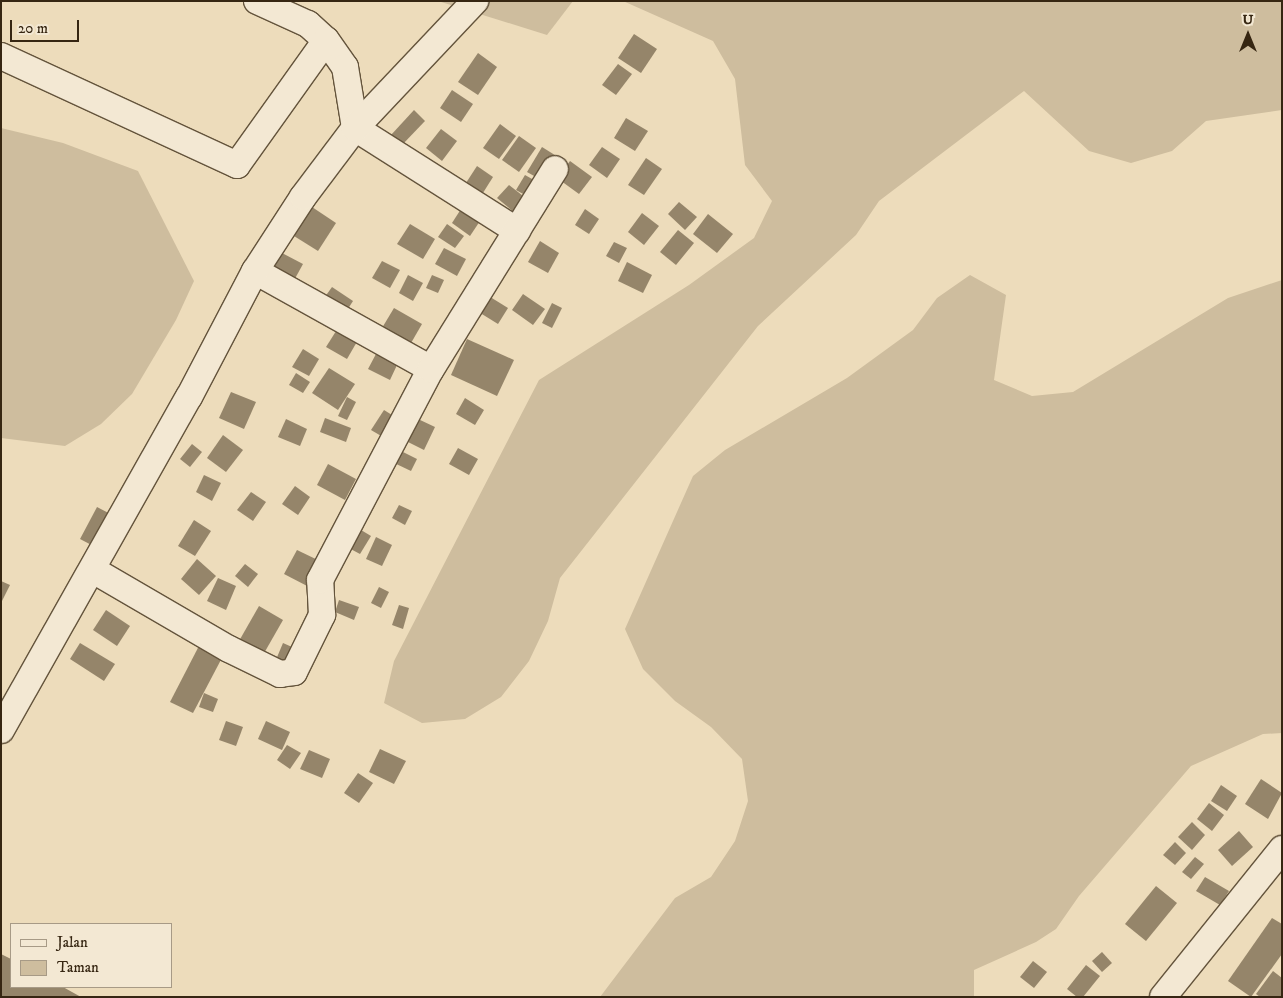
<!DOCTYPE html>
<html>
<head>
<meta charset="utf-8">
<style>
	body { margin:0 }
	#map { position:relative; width:1283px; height:998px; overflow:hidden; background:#eddcbb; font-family:"IM FELL DW Pica",serif }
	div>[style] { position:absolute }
	.green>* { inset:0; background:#cebd9e }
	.building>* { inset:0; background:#95856a }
	.roads { filter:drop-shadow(1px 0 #64543c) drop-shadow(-1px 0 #64543c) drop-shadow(0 1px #64543c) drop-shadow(0 -1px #64543c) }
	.minor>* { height:26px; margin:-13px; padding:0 13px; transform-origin:13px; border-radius:13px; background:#f3e8d3 }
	span { translate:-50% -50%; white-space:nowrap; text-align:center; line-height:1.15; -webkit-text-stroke:4px #f3e8d3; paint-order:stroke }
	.frame { position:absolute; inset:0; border:2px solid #362612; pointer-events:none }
	.legend { position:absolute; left:10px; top:923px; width:162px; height:65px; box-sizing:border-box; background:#f3e8d3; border:1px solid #a79a86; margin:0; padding:6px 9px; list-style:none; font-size:15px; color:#362612 }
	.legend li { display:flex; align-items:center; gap:10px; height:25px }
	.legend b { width:25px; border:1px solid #a79a86 }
	.north { position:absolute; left:1223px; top:10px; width:50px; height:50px; -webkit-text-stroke:4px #f3e8d3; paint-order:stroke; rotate:0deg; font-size:14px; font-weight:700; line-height:20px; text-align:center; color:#362612 }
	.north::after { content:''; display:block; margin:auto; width:18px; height:22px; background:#362612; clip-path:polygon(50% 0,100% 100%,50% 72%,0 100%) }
	.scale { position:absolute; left:10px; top:20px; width:69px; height:22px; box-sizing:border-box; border:2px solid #362612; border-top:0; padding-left:6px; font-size:15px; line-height:18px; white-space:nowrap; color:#362612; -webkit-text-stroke:4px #f3e8d3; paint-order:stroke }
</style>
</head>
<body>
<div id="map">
	<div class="green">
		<i style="clip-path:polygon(438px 1px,573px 1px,547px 35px)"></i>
		<i style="clip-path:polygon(623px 1px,1282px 1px,1282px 110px,1206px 121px,1172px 151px,1131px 163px,1089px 151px,1024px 91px,879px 201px,856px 235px,758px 326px,560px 578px,548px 621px,529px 661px,501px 697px,465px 719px,422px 723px,384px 703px,394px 661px,539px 380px,689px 285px,754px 238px,772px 201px,745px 165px,735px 79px,713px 41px)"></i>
		<i style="clip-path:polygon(1px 128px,63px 143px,138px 171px,194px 281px,176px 320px,132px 394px,101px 424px,65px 446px,1px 438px)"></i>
		<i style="clip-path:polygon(970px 275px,1006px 295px,994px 380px,1032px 396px,1073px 392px,1228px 298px,1282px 280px,1282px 733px,1263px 734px,1191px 766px,1079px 896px,1056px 929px,1036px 942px,974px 970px,974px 997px,600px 997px,675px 898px,711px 877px,735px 841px,748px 801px,742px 759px,711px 727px,675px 701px,643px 669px,625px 629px,693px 476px,725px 450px,847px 378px,913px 330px,937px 298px)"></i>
	</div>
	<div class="building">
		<i style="clip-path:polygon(634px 34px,657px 49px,641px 73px,618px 58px)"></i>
		<i style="clip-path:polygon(478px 53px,497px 67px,478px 95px,458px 82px)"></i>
		<i style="clip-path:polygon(618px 64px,632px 74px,616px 95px,602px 85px)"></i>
		<i style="clip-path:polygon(452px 90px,473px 104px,461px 122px,440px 108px)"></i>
		<i style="clip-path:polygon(414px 110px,425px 121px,402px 145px,391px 135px)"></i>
		<i style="clip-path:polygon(626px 118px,648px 131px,635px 151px,614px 138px)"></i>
		<i style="clip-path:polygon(500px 124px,516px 136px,499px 159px,483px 148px)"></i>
		<i style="clip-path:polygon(441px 129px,457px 141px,442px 161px,426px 148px)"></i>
		<i style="clip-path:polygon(519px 136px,536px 148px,519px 172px,502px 160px)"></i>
		<i style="clip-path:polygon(542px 147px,558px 157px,543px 181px,527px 172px)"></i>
		<i style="clip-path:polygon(602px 147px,620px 159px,607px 178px,589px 165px)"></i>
		<i style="clip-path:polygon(646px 158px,662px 169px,644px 195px,628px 185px)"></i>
		<i style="clip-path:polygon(570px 161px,592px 177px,579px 194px,557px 178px)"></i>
		<i style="clip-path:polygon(477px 166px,493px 177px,481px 196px,464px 186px)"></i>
		<i style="clip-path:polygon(525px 175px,541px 184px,532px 199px,516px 190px)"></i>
		<i style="clip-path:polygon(509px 185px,527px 199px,515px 213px,497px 198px)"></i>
		<i style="clip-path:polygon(679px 202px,697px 217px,685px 230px,668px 214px)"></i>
		<i style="clip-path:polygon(312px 207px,336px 223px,318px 251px,294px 236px)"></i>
		<i style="clip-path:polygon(461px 209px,480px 221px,470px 236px,452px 223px)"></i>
		<i style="clip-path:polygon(585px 209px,599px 219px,589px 234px,575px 225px)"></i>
		<i style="clip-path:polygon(642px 213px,659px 226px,644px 245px,628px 232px)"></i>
		<i style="clip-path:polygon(708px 214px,733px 234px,717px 253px,693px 234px)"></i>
		<i style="clip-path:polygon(410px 224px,435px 239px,423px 259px,397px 244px)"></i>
		<i style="clip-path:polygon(447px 224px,464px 236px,455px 248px,438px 237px)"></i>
		<i style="clip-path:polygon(678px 230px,694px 243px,676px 265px,660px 252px)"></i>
		<i style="clip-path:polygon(540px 241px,559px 253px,548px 273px,528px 262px)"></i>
		<i style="clip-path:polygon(614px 242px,627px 248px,619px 263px,606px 256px)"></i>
		<i style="clip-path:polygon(444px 248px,466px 259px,457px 276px,435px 264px)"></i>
		<i style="clip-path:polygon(282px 253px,303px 264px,292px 284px,271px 272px)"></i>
		<i style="clip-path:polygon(382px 261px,400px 270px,390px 288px,372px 278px)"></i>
		<i style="clip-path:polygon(627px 262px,652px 275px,643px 293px,618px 281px)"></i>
		<i style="clip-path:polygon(408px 275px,423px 283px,413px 301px,399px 293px)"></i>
		<i style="clip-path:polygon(432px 275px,444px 280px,438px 293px,426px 288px)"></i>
		<i style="clip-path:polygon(332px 287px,353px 301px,344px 315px,322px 301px)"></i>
		<i style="clip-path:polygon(523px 294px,545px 309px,533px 325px,512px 310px)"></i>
		<i style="clip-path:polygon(487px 295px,508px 308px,498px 324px,477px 311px)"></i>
		<i style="clip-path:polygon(552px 303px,562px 308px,552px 328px,542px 323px)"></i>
		<i style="clip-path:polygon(394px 308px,422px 324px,407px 350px,379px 333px)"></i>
		<i style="clip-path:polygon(338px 328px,358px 340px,347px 359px,326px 347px)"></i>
		<i style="clip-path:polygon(467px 339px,514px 360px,497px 396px,451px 375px)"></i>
		<i style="clip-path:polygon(303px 349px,319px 359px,309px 376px,292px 367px)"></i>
		<i style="clip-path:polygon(376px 354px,397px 365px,390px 380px,368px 369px)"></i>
		<i style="clip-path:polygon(329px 368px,355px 384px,338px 410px,312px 393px)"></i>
		<i style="clip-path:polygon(296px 373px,310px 382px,303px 393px,289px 385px)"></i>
		<i style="clip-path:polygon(231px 392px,256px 402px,244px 429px,219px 418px)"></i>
		<i style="clip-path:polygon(347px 397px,356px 402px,347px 420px,338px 416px)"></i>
		<i style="clip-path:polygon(465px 398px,484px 410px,475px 425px,456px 414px)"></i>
		<i style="clip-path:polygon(384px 410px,400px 420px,388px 440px,371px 430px)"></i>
		<i style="clip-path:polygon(325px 418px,351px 428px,346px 442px,320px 432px)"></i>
		<i style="clip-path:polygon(286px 419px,307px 429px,300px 446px,278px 437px)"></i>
		<i style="clip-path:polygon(418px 419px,435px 427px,424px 450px,408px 442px)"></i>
		<i style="clip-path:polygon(223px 435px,243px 450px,226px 472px,207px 458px)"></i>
		<i style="clip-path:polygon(192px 444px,202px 452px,190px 467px,180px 459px)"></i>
		<i style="clip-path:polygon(458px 448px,478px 459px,469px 475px,449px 464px)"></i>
		<i style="clip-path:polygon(397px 449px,417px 459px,411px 471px,390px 461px)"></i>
		<i style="clip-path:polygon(328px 464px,356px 479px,345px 500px,317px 485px)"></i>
		<i style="clip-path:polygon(204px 475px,221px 483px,212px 501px,196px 492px)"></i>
		<i style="clip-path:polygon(295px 486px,310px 497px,298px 515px,282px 504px)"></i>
		<i style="clip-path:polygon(251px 492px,266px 502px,253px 521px,237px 510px)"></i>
		<i style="clip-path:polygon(399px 505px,412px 511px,405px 525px,392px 518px)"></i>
		<i style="clip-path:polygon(97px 507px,120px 519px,103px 551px,80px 539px)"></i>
		<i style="clip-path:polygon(194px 520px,211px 531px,195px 556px,178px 546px)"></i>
		<i style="clip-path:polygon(356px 527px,371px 536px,360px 554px,345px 546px)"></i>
		<i style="clip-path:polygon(376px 537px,392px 545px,382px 566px,366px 559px)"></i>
		<i style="clip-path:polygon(297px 550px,324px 563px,311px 588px,284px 574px)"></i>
		<i style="clip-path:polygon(197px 559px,216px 576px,199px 595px,181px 579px)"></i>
		<i style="clip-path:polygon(245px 564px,258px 574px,248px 587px,235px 576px)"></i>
		<i style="clip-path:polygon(218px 578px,236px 586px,226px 610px,207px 601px)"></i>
		<i style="clip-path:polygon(1px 581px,10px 585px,1px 603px)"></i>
		<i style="clip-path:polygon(379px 587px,389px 592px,381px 608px,371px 603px)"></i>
		<i style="clip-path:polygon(339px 600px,359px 607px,354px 620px,335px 612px)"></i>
		<i style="clip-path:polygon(399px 605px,409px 608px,403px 629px,392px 625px)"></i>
		<i style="clip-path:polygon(259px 606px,283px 620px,263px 655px,239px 641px)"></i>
		<i style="clip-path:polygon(106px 610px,130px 626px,117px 646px,93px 630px)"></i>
		<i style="clip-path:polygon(201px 642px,224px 654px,193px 713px,170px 702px)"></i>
		<i style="clip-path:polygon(80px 643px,115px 664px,104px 681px,70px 659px)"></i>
		<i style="clip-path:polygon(283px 643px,301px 651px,293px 670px,275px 662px)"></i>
		<i style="clip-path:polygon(204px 693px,218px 699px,213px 712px,199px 707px)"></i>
		<i style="clip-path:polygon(226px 721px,243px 727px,236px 746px,219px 740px)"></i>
		<i style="clip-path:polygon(266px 721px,290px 732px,282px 750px,258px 739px)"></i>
		<i style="clip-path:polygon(287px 745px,301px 753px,290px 769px,277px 760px)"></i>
		<i style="clip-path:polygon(380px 749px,406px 761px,394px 784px,369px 772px)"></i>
		<i style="clip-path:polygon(309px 750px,330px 759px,322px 778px,300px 769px)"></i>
		<i style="clip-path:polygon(358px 773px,373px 783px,359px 803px,344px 793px)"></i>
		<i style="clip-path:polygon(1261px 779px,1282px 793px,1268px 819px,1245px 804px)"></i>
		<i style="clip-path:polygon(1221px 785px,1237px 796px,1227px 811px,1211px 801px)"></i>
		<i style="clip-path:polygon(1209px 803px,1224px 815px,1212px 831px,1197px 819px)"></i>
		<i style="clip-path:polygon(1192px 822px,1205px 835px,1192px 850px,1178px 837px)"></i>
		<i style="clip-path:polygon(1239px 831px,1253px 847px,1232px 866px,1218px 850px)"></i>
		<i style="clip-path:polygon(1175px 842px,1186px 853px,1175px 865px,1163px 855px)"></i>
		<i style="clip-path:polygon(1195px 857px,1204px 864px,1191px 879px,1182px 872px)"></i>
		<i style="clip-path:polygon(1205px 877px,1229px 891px,1220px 905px,1196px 891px)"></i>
		<i style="clip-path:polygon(1156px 886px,1177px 903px,1146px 941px,1125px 924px)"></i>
		<i style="clip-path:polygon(1272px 918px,1282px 924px,1282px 954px,1251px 997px,1228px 981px)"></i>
		<i style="clip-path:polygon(1102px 952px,1112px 963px,1102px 972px,1092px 961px)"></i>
		<i style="clip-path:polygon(1px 954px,11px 959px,11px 987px,63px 987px,81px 997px,1px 997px)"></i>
		<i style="clip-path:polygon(1033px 961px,1047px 972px,1034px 988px,1020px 977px)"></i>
		<i style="clip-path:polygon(1086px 965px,1100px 976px,1083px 997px,1077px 997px,1067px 989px)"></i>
		<i style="clip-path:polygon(1273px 971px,1282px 978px,1282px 997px,1260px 997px,1256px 994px)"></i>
	</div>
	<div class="roads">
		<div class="minor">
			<i style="left:257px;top:1px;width:56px;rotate:24.3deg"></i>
			<i style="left:308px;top:24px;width:24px;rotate:42deg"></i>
			<i style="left:326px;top:40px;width:33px;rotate:55deg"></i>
			<i style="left:345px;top:67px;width:62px;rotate:80.7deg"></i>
			<i style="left:355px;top:128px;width:192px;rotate:32.4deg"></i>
			<i style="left:1px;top:56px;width:260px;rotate:24.8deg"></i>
			<i style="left:237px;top:165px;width:153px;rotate:-54.5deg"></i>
			<i style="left:255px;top:271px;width:201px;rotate:29.1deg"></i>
			<i style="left:93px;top:570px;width:157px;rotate:30.2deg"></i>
			<i style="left:229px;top:649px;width:57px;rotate:26.1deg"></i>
			<i style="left:280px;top:674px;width:14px;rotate:-8deg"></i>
			<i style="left:294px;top:672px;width:64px;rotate:-63.8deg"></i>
			<i style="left:322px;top:615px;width:35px;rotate:-93deg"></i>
			<i style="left:320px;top:580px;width:238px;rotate:-62.3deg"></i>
			<i style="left:431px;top:369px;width:235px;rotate:-58.2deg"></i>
			<i style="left:1px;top:730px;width:382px;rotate:-60.6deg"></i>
			<i style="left:189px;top:397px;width:142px;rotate:-62.4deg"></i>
			<i style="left:255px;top:271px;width:88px;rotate:-57deg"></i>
			<i style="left:303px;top:197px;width:86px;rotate:-53deg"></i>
			<i style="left:355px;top:128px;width:175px;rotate:-46.6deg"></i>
			<i style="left:1163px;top:997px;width:190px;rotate:-51.2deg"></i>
		</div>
	</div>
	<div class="frame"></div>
	<ul class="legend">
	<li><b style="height:6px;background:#f3e8d3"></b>Jalan</li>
	<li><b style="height:14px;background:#cebd9e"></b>Taman</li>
	</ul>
	<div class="north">U</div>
	<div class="scale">20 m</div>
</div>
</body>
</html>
